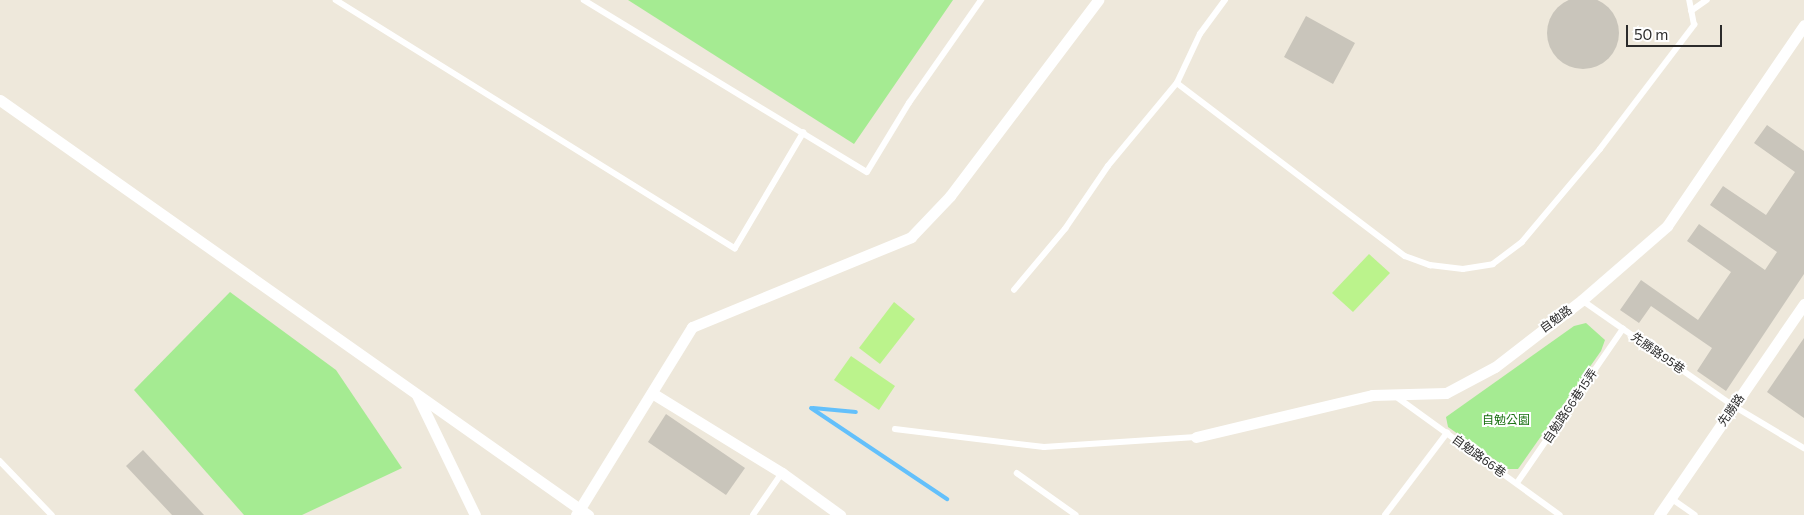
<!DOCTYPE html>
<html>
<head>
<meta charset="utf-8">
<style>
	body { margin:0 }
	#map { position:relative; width:1804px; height:515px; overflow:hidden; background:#eee8db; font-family:Commissioner,"Noto Sans TC",sans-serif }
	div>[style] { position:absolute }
	.green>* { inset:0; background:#a5eb92 }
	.pitch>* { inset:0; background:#bbf38c }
	.stream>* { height:4px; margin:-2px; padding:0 2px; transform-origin:2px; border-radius:2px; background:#63c0fb }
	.building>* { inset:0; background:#c9c5bb }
	.round { border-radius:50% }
	.service>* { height:5.5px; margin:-2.75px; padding:0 2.75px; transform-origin:2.75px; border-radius:2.75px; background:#fff }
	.minor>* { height:11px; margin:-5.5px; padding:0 5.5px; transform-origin:5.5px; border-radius:5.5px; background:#fff }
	span { translate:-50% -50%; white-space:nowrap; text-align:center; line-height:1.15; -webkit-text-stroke:4px #fff; paint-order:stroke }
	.street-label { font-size:12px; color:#2b2b2b }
	.park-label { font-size:12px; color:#1a7012 }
	.scale { position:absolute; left:1626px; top:25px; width:96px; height:22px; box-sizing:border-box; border:2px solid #2b2b2b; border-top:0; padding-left:6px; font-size:15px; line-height:18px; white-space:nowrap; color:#2b2b2b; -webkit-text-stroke:4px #fff; paint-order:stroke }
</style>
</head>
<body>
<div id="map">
	<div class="green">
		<i style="clip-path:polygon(628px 0,953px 0,854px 144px)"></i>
		<i style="clip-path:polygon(230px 292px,336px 370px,402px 468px,302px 515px,244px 515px,134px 390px)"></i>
		<i style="clip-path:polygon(1586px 323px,1605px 340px,1601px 351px,1518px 469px,1508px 469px,1448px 427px,1446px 417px,1574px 326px)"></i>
	</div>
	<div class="pitch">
		<i style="clip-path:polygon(1369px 254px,1390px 273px,1353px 312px,1332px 293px)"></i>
		<i style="clip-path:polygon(894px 302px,915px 319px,880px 364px,859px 348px)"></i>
		<i style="clip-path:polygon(851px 356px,895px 386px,879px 410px,834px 380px)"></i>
	</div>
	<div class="stream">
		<i style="left:811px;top:408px;width:164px;rotate:33.8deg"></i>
		<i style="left:813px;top:408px;width:43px;rotate:5.3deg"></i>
	</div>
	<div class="building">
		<i class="round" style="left:1547px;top:-3px;width:72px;height:72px"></i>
		<i style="clip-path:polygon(1306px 16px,1355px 43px,1333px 84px,1284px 57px)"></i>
		<i style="clip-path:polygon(1767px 125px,1804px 151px,1804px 274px,1726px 391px,1697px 371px,1712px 348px,1651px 306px,1639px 323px,1620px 310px,1641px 280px,1698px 320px,1731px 272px,1687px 241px,1699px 224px,1765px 270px,1777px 252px,1710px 205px,1723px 186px,1766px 215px,1795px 172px,1754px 143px)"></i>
		<i style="clip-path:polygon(1804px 338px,1804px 418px,1767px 392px)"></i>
		<i style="clip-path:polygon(666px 414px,745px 468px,726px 495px,648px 442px)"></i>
		<i style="clip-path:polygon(143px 450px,204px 515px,172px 515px,126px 466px)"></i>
	</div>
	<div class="service">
		<i style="left:336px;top:0;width:470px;rotate:31.9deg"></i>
		<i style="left:735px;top:248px;width:134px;rotate:-59.4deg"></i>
		<i style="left:584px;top:0;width:331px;rotate:31.3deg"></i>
		<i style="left:867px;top:172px;width:81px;rotate:-58.7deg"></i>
		<i style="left:909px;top:103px;width:126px;rotate:-55deg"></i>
		<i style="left:1691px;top:11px;width:19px;rotate:-35deg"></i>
		<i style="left:1177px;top:83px;width:286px;rotate:37.2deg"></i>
		<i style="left:1405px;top:256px;width:27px;rotate:20deg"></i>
		<i style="left:1430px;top:265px;width:33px;rotate:7deg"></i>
		<i style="left:1463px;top:269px;width:30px;rotate:-9deg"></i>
		<i style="left:1493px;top:264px;width:36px;rotate:-37deg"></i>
		<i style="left:1522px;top:242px;width:121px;rotate:-50deg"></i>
		<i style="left:1600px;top:149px;width:156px;rotate:-52.8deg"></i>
		<i style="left:1694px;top:25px;width:25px;rotate:-101deg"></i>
		<i style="left:1014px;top:290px;width:80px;rotate:-50.1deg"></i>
		<i style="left:1065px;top:229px;width:76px;rotate:-55.7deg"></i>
		<i style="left:1108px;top:166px;width:108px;rotate:-50.3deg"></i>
		<i style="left:1177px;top:83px;width:54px;rotate:-64.9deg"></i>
		<i style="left:1200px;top:34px;width:42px;rotate:-53.7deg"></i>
		<i style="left:1582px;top:300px;width:185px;rotate:34.9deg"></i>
		<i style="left:1734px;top:406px;width:82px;rotate:31deg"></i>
		<i style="left:1397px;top:397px;width:201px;rotate:35.9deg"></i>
		<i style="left:895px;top:429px;width:150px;rotate:6.9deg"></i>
		<i style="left:1044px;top:447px;width:152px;rotate:-3.8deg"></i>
		<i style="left:0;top:461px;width:75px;rotate:46.1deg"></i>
		<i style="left:1017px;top:473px;width:72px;rotate:35.4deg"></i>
		<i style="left:1517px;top:483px;width:187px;rotate:-55.5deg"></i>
		<i style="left:1671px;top:498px;width:29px;rotate:35deg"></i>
		<i style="left:753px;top:515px;width:51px;rotate:-55.4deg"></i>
		<i style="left:1385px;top:515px;width:103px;rotate:-52.9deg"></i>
	</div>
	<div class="minor">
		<i style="left:0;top:100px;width:720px;rotate:35.21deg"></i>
		<i style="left:652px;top:393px;width:153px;rotate:31.6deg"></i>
		<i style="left:782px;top:473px;width:72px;rotate:35.9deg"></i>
		<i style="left:417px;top:395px;width:133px;rotate:64.2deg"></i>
		<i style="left:1196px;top:437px;width:181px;rotate:-13.4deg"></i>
		<i style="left:1372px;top:395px;width:74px;rotate:-1.5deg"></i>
		<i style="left:1446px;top:393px;width:55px;rotate:-28deg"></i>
		<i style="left:1495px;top:367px;width:110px;rotate:-37.6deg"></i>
		<i style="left:1582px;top:300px;width:113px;rotate:-41deg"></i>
		<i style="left:1667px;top:226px;width:243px;rotate:-55.7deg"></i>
		<i style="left:576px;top:515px;width:221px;rotate:-58.3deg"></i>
		<i style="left:692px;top:327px;width:237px;rotate:-22.3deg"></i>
		<i style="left:911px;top:237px;width:57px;rotate:-46.4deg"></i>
		<i style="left:950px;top:196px;width:246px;rotate:-52.9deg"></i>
		<i style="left:1659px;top:515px;width:256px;rotate:-55.5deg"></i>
	</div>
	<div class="street-label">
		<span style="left:1556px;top:319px;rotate:-36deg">自勉路</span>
		<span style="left:1658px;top:353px;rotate:35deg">先勝路95巷</span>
		<span style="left:1570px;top:406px;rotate:-56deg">自勉路66巷15弄</span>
		<span style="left:1731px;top:410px;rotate:-55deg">先勝路</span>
		<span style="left:1479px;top:456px;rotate:36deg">自勉路66巷</span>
	</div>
	<div class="park-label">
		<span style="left:1506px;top:420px">自勉公園</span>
	</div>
	<div class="scale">50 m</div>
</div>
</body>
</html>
